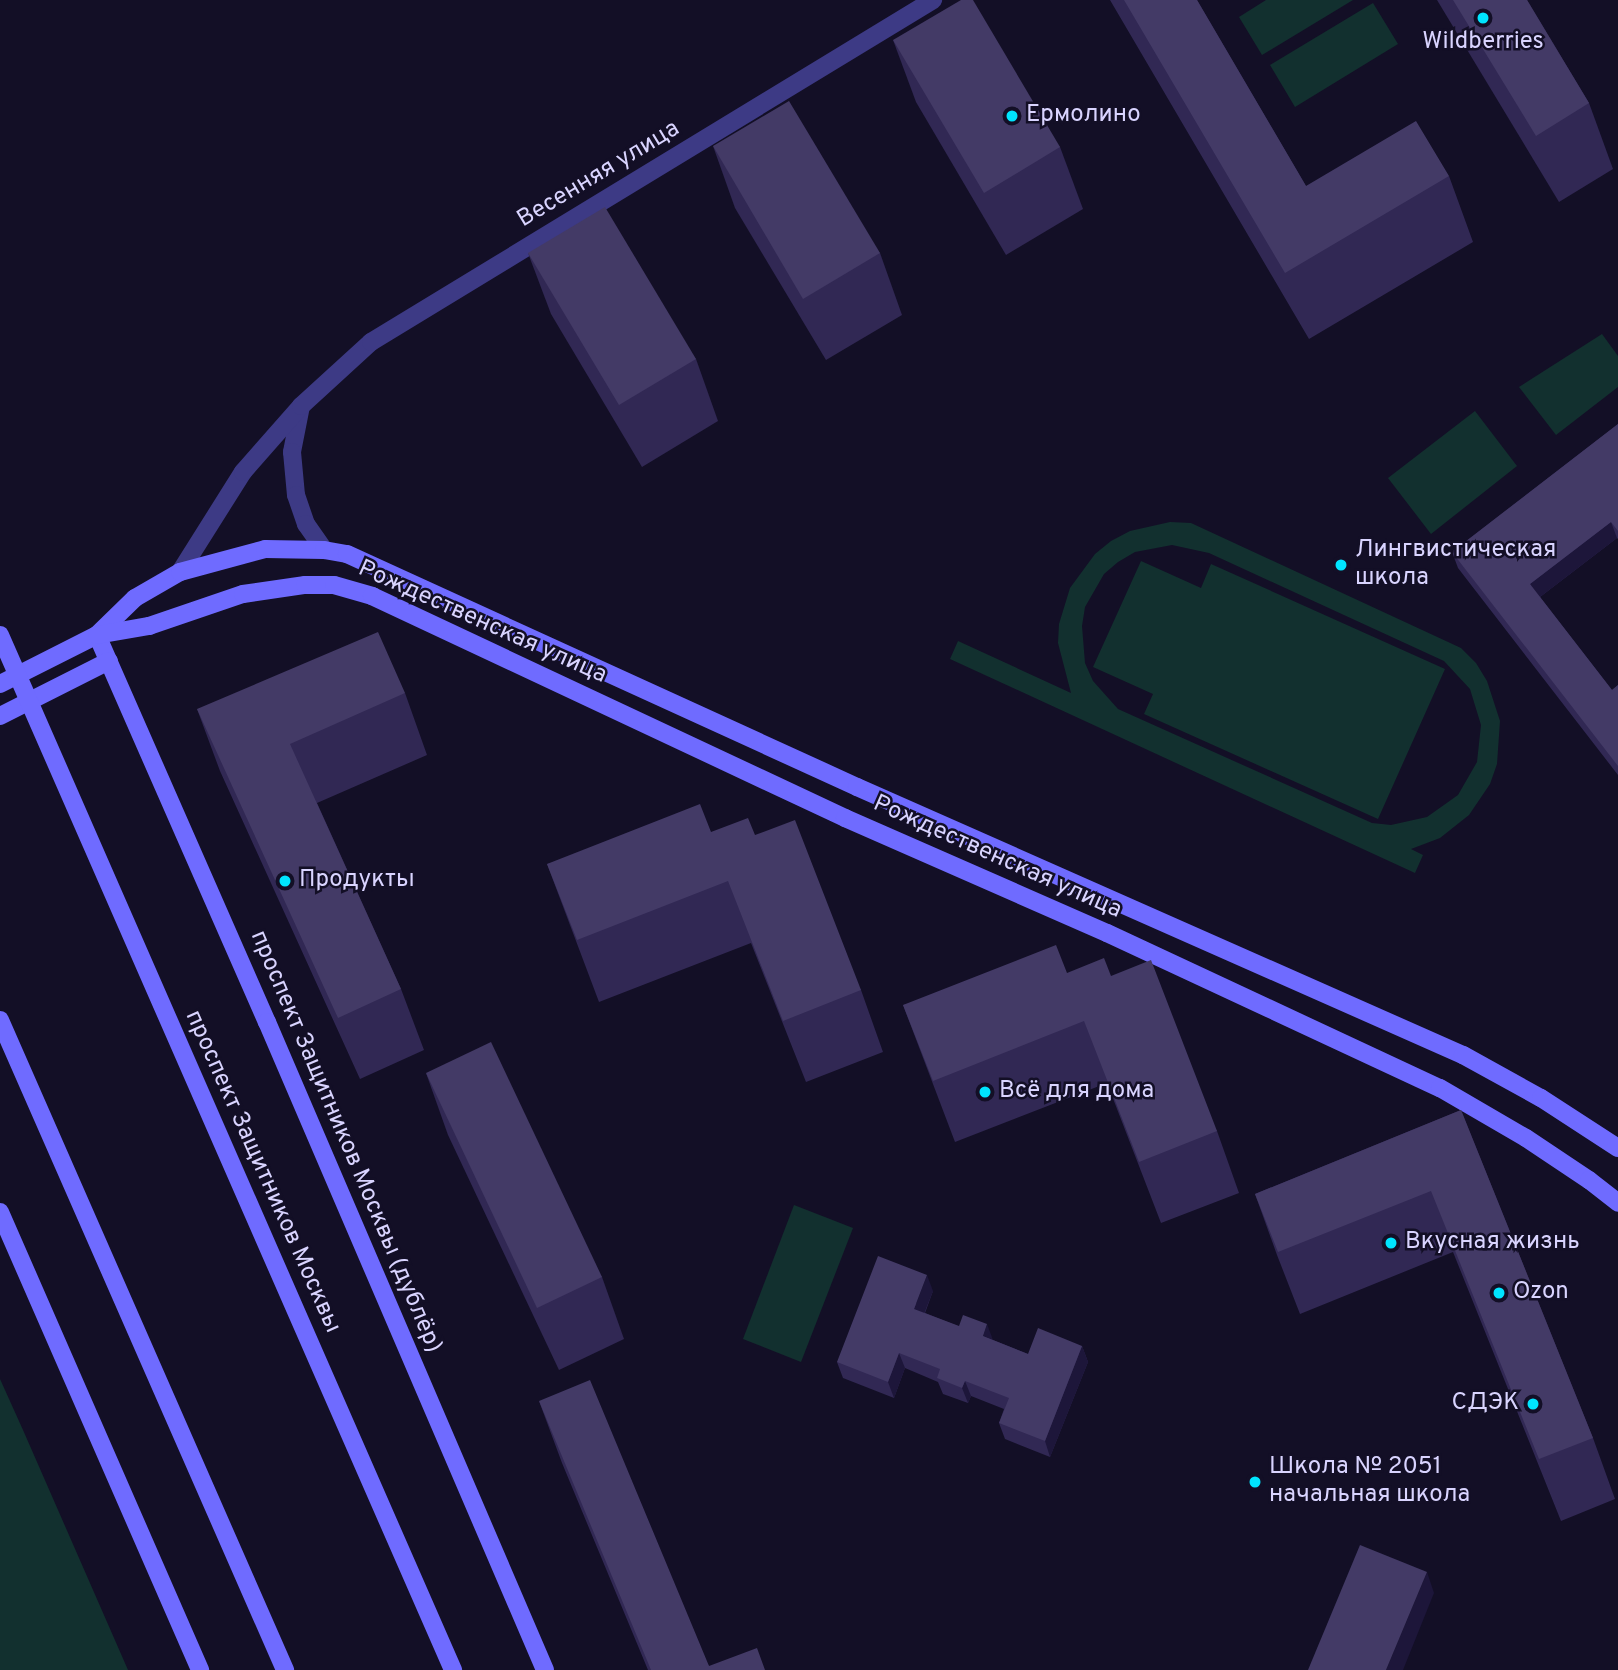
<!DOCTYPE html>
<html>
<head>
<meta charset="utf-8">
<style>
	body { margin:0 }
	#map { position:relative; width:1618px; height:1670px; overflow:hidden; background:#130f26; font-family:Overpass,sans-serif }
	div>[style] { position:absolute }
	.green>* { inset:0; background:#12302f }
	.street>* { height:18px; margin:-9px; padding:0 9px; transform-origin:9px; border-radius:9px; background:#3d3a85 }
	.secondary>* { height:18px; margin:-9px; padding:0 9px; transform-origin:9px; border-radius:9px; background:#6f6bff }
	.secondary-bridge>* { height:18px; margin:-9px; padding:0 9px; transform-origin:9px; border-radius:9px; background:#6f6bff }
	.wall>* { inset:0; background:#312854 }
	.shaded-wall>* { inset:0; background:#1d163a }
	.building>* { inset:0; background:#433a66 }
	.dots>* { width:19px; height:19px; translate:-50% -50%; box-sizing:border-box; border:4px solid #130f26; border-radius:50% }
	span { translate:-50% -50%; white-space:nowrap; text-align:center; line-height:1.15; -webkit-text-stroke:5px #130f26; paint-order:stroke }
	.poi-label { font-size:24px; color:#d9d4ff }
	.left { translate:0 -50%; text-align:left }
	.right { translate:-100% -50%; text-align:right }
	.street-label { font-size:24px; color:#d9d4ff }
</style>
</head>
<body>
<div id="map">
	<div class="green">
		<i style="clip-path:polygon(1266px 0,1353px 0,1262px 55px,1239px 17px)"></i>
		<i style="clip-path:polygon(1373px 3px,1398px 44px,1295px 107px,1270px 65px)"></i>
		<i style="clip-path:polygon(1602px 334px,1618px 356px,1618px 387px,1556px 435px,1519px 387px)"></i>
		<i style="clip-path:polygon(1475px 411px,1517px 466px,1431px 534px,1388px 478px)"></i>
		<i style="clip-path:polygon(evenodd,1170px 522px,1191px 523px,1461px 648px,1476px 663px,1487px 681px,1500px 721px,1497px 764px,1490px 784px,1469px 815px,1440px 838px,1411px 849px,1423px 855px,1415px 873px,950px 659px,958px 641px,1071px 693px,1058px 643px,1059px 624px,1070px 588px,1095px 554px,1111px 541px,1130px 531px,1170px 522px,1172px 545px,1209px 553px,1444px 661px,1470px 689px,1481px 725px,1477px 762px,1458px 795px,1427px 817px,1391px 825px,1372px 823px,1118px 709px,1093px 681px,1085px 663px,1082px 626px,1085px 607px,1104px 574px,1118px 562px,1135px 552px,1172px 545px)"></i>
		<i style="clip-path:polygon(1141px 561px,1201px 588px,1211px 564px,1445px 669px,1378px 819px,1144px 714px,1153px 694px,1093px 667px)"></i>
		<i style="clip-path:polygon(794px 1205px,853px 1228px,801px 1362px,743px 1339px)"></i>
		<i style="clip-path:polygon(0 1379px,23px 1430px,128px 1670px,0 1670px)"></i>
	</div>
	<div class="street">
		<i style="left:301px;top:406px;width:47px;rotate:101.1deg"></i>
		<i style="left:292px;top:452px;width:43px;rotate:84.7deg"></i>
		<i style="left:296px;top:495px;width:31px;rotate:71deg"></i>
		<i style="left:306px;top:524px;width:32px;rotate:55deg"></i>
		<i style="left:180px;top:572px;width:118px;rotate:-57.8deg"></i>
		<i style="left:243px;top:472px;width:88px;rotate:-48.7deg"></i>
		<i style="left:301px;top:406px;width:95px;rotate:-42.4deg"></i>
		<i style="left:371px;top:342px;width:658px;rotate:-31.32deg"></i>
	</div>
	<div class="secondary">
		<i style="left:97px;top:635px;width:53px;rotate:-44.2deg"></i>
		<i style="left:135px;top:598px;width:52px;rotate:-30deg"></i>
		<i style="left:180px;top:572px;width:88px;rotate:-15.1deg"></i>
		<i style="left:265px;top:549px;width:59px;rotate:1deg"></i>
		<i style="left:324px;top:550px;width:23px;rotate:10deg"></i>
		<i style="left:347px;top:554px;width:561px;rotate:24.55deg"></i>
		<i style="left:857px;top:787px;width:663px;rotate:23.86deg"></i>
		<i style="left:1463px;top:1055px;width:89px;rotate:28.9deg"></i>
		<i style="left:1541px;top:1098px;width:92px;rotate:33deg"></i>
		<i style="left:97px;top:635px;width:423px;rotate:66.3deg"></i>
		<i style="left:267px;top:1022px;width:705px;rotate:66.78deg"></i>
		<i style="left:0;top:684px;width:109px;rotate:-26.8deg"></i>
		<i style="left:97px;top:635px;width:53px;rotate:-9.8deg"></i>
		<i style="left:149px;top:626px;width:99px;rotate:-18.8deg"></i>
		<i style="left:243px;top:594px;width:63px;rotate:-8.3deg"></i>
		<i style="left:305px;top:585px;width:29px"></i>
		<i style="left:334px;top:585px;width:40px;rotate:16deg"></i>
		<i style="left:372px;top:596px;width:523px;rotate:25.14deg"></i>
		<i style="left:845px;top:818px;width:286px;rotate:23.7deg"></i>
		<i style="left:1107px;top:933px;width:367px;rotate:25deg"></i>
		<i style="left:1440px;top:1088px;width:99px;rotate:30.2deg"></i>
		<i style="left:1526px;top:1138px;width:76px;rotate:33.7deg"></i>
		<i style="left:1589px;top:1180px;width:37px;rotate:38deg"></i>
		<i style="left:0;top:716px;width:122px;rotate:-26.8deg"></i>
		<i style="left:0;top:1020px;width:710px;rotate:66.32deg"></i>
		<i style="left:0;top:1212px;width:500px;rotate:66.4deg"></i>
	</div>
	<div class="secondary-bridge">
		<i style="left:0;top:635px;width:1130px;rotate:66.36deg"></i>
	</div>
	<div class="wall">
		<i style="clip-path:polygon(1110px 0,1197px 0,1306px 186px,1449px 176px,1473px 242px,1309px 339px)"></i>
		<i style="clip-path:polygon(1437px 0,1527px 0,1589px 103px,1613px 169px,1559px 202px)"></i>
		<i style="clip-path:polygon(893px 40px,1060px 147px,1083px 209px,1006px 255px,916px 102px)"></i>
		<i style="clip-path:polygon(713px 146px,880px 253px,902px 315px,826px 360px,735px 208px)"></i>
		<i style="clip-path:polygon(528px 253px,696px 359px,718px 421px,642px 467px,551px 314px)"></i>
		<i style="clip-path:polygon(1618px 424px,1618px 539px,1617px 538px,1540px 597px,1612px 690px,1618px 685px,1618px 775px,1458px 568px,1452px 552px)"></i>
		<i style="clip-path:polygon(405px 693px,427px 755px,317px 803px,401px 989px,424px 1050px,360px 1079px,220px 771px,197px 709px)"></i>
		<i style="clip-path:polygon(711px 832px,755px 835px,861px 990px,883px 1052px,806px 1082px,751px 943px,599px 1002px,547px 864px)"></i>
		<i style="clip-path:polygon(1067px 973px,1111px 976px,1217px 1131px,1239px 1193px,1161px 1223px,1107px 1083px,955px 1142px,903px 1005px)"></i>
		<i style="clip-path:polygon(426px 1073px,602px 1277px,624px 1339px,559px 1370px,448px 1135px)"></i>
		<i style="clip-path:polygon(1461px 1110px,1593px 1438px,1615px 1499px,1561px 1521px,1453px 1252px,1300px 1314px,1277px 1255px,1255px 1194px)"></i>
		<i style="clip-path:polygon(933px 1291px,925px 1313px,1028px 1354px,1082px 1346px,1088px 1362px,1050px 1457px,1005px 1439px,999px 1423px,1004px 1409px,971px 1396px,968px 1403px,943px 1394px,938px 1382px,905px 1368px,894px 1398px,843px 1378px,837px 1362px)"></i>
		<i style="clip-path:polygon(539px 1401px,709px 1666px,765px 1670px,648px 1670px,562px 1463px)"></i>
	</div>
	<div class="shaded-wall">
		<i style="clip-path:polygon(1611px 522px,1617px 538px,1536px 600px,1530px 584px)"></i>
		<i style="clip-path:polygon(927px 1275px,933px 1291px,920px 1324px,914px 1309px)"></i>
		<i style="clip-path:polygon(987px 1324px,993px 1340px,983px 1336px)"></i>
		<i style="clip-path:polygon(1082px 1346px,1088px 1362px,1050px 1457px,1045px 1441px)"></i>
		<i style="clip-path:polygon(899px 1353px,905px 1368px,894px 1398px,888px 1382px)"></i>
		<i style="clip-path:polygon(965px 1381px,971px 1396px,968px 1403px,962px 1388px)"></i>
		<i style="clip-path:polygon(1427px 1572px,1434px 1593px,1403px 1670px,1386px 1670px)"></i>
	</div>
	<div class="building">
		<i style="clip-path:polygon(961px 0,973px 0,1060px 147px,984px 193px,893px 40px)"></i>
		<i style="clip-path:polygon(1124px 0,1197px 0,1306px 186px,1416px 121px,1449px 176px,1285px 273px)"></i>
		<i style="clip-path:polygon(1453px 0,1527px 0,1589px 103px,1536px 136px)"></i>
		<i style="clip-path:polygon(789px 101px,880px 253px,803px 299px,713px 146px)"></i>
		<i style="clip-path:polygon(605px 207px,696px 359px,619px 405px,528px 253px)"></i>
		<i style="clip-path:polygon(1618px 424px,1618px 531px,1611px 522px,1530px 584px,1612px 690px,1618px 685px,1618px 766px,1452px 552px)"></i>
		<i style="clip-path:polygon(378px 632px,405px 693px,290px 744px,401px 989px,338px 1018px,197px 709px)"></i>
		<i style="clip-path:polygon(700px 804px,711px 832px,748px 818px,755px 835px,795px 820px,861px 990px,783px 1021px,728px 881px,577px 940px,547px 864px)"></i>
		<i style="clip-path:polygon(1056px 945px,1067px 973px,1104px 958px,1111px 976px,1151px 960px,1217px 1131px,1139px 1162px,1084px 1021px,933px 1081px,903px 1005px)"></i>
		<i style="clip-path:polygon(491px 1042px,602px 1277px,537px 1308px,426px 1073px)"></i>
		<i style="clip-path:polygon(1461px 1110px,1593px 1438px,1539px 1459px,1431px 1191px,1278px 1252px,1255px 1194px)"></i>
		<i style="clip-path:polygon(878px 1256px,927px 1275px,914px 1309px,959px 1326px,963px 1315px,987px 1324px,983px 1336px,1028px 1354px,1038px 1328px,1082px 1346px,1045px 1441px,999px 1423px,1009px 1398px,965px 1381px,962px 1388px,937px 1378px,940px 1369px,899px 1353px,888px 1382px,837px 1362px)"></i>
		<i style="clip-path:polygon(590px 1380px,709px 1666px,757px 1648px,765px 1670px,651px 1670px,539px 1401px)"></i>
		<i style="clip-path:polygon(1360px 1545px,1427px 1572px,1386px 1670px,1308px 1670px)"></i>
	</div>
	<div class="dots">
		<i style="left:1483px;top:18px;background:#00e5ff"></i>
		<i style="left:1012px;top:116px;background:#00e5ff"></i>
		<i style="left:1341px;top:565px;background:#00e5ff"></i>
		<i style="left:285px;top:881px;background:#00e5ff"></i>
		<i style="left:985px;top:1092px;background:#00e5ff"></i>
		<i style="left:1391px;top:1243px;background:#00e5ff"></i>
		<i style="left:1499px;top:1293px;background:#00e5ff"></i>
		<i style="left:1533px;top:1404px;background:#00e5ff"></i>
		<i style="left:1255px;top:1482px;background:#00e5ff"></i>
	</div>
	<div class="poi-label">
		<span style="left:1483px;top:43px">Wildberries</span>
		<span class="left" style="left:1026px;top:116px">Ермолино</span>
		<span class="left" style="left:1355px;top:565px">Лингвистическая<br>школа</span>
		<span class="left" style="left:299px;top:881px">Продукты</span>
		<span class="left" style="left:999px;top:1092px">Всё для дома</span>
		<span class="left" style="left:1405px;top:1243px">Вкусная жизнь</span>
		<span class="left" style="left:1513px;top:1293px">Ozon</span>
		<span class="right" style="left:1519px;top:1404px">СДЭК</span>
		<span class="left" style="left:1269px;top:1482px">Школа № 2051<br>начальная школа</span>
	</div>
	<div class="street-label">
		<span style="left:599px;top:175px;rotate:-31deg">Весенняя улица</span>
		<span style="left:482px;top:623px;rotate:24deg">Рождественская улица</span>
		<span style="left:997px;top:858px;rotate:24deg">Рождественская улица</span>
		<span style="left:345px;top:1142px;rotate:67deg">проспект Защитников Москвы (дублёр)</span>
		<span style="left:262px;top:1172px;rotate:66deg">проспект Защитников Москвы</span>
	</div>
</div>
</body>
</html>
